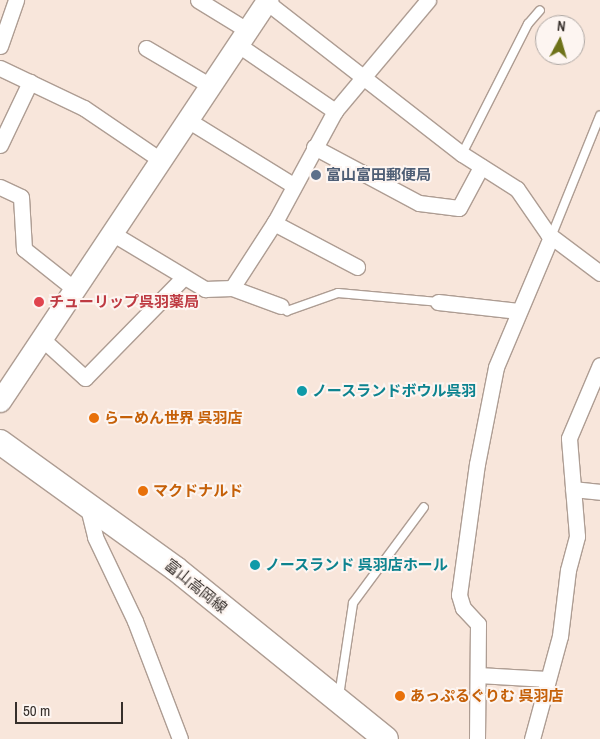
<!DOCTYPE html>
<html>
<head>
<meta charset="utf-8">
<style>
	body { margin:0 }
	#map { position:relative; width:600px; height:739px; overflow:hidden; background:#f8e6db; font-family:"Archivo Narrow","Noto Sans JP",sans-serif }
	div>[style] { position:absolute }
	.roads { filter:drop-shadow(1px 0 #ae9d93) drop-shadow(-1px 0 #ae9d93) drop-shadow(0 1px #ae9d93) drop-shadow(0 -1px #ae9d93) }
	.lane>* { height:8px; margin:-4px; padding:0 4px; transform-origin:4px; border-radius:4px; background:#fff }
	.street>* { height:15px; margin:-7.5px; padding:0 7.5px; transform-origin:7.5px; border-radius:7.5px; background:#fff }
	.secondary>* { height:21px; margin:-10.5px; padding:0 10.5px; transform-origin:10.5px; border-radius:10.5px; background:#fff }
	.primary>* { height:24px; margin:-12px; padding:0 12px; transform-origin:12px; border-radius:12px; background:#fff }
	.dots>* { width:14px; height:14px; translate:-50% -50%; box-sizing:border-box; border:2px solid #fdf5f1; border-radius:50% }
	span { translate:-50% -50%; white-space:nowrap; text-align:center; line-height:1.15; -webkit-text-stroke:4px #fdf5f1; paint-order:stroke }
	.service-label { font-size:15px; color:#4e5e75; font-weight:700 }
	.left { translate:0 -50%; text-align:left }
	.health-label { font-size:15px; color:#be3a42; font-weight:700 }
	.culture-label { font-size:15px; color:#0d838f; font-weight:700 }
	.food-label { font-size:15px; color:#c56008; font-weight:700 }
	.street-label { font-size:15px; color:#362f2b }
	.north { position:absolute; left:535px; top:15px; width:50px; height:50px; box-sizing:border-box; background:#fdf5f1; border:1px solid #ada6a2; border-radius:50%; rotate:6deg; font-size:14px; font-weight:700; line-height:20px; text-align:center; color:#362f2b }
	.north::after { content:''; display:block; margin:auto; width:18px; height:22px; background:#6e7219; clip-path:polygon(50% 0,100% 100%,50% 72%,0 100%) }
	.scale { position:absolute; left:15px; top:702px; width:108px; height:22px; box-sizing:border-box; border:2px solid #362f2b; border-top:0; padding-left:6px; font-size:15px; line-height:18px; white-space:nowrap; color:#362f2b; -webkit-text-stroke:4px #fdf5f1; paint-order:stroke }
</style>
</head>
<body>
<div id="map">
	<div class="roads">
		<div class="lane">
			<i style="left:462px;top:154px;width:146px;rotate:-63.1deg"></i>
			<i style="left:528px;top:24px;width:18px;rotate:-49deg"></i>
			<i style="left:551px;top:237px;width:131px;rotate:-68deg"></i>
			<i style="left:281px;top:306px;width:8px;rotate:40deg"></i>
			<i style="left:287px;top:311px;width:54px;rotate:-19.4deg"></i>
			<i style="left:338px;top:293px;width:100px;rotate:5.1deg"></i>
			<i style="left:339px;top:696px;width:94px;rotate:-81.4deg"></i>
			<i style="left:353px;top:603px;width:119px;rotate:-53.5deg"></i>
		</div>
		<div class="street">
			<i style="left:198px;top:0;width:57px;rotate:31.5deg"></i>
			<i style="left:264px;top:0;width:251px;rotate:37.9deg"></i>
			<i style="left:462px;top:154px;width:65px;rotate:32.5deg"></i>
			<i style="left:517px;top:189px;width:55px;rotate:55.4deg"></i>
			<i style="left:548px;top:234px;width:65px;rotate:36.9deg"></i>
			<i style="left:237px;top:44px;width:119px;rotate:34.4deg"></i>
			<i style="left:0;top:46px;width:49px;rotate:-70.8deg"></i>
			<i style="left:146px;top:48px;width:73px;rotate:30.4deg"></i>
			<i style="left:0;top:68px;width:93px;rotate:25.5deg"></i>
			<i style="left:84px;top:108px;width:91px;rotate:34.2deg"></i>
			<i style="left:186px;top:119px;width:126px;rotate:31.7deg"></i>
			<i style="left:0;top:145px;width:70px;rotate:-64.5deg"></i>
			<i style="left:314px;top:147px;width:119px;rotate:28.1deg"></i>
			<i style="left:419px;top:203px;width:40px;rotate:7.1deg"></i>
			<i style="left:459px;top:208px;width:47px;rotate:-61.8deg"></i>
			<i style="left:0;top:187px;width:23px;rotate:25deg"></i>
			<i style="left:21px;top:197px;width:52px;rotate:86.7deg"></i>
			<i style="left:24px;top:249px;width:63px;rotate:38.5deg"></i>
			<i style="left:274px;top:223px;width:94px;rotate:27.9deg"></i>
			<i style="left:110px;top:232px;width:111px;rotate:31deg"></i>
			<i style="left:205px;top:289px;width:27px;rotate:-2deg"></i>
			<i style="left:232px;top:288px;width:81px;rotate:-57.1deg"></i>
			<i style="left:276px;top:220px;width:124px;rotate:-61.6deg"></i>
			<i style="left:335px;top:111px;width:145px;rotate:-50deg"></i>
			<i style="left:232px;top:288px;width:52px;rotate:20.2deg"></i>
			<i style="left:438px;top:302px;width:81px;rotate:6.4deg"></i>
			<i style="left:40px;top:337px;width:61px;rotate:42.3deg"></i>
			<i style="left:85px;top:378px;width:141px;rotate:-45.6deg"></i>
			<i style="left:573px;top:489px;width:27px;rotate:6deg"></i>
			<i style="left:87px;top:504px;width:34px;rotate:76deg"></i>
			<i style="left:95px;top:537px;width:93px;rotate:64.5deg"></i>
			<i style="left:135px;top:621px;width:126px;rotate:69.1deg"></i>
			<i style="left:478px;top:675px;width:69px;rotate:3.3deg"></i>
			<i style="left:477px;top:739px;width:115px;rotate:-89.5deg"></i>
			<i style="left:478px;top:624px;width:22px;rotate:-133deg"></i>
			<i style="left:463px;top:608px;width:14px;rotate:-107deg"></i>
			<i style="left:459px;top:595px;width:132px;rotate:-82.2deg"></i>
			<i style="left:477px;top:464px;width:99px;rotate:-78.9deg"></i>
			<i style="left:496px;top:367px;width:141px;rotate:-67.1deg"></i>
			<i style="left:532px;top:739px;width:107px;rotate:-74.8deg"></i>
			<i style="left:560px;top:636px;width:66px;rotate:-83.1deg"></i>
			<i style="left:568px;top:570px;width:35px;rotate:-75deg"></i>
			<i style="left:577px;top:536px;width:98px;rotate:-94.7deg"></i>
			<i style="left:569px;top:438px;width:79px;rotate:-67deg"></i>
		</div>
		<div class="secondary">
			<i style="left:0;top:401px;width:482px;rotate:-56.3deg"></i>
		</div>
		<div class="primary">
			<i style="left:0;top:442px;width:217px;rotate:35.8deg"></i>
			<i style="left:176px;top:569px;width:270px;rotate:39deg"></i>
		</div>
	</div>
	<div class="dots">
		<i style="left:316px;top:175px;background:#5c6f8a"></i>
		<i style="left:39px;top:302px;background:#e0444e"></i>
		<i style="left:302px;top:391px;background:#0f9aa8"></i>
		<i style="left:94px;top:418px;background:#e8710a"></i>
		<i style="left:143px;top:491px;background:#e8710a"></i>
		<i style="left:255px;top:565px;background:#0f9aa8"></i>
		<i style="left:400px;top:696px;background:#e8710a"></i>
	</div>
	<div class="service-label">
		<span class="left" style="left:326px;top:175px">富山富田郵便局</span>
	</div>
	<div class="health-label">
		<span class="left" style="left:49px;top:302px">チューリップ呉羽薬局</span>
	</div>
	<div class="culture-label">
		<span class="left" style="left:312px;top:391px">ノースランドボウル呉羽</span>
		<span class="left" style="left:265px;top:565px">ノースランド 呉羽店ホール</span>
	</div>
	<div class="food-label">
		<span class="left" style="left:104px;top:418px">らーめん世界 呉羽店</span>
		<span class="left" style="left:153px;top:491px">マクドナルド</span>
		<span class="left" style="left:410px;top:696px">あっぷるぐりむ 呉羽店</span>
	</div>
	<div class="street-label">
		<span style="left:196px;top:586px;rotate:39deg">富山高岡線</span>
	</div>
	<div class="north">N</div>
	<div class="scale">50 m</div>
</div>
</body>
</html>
